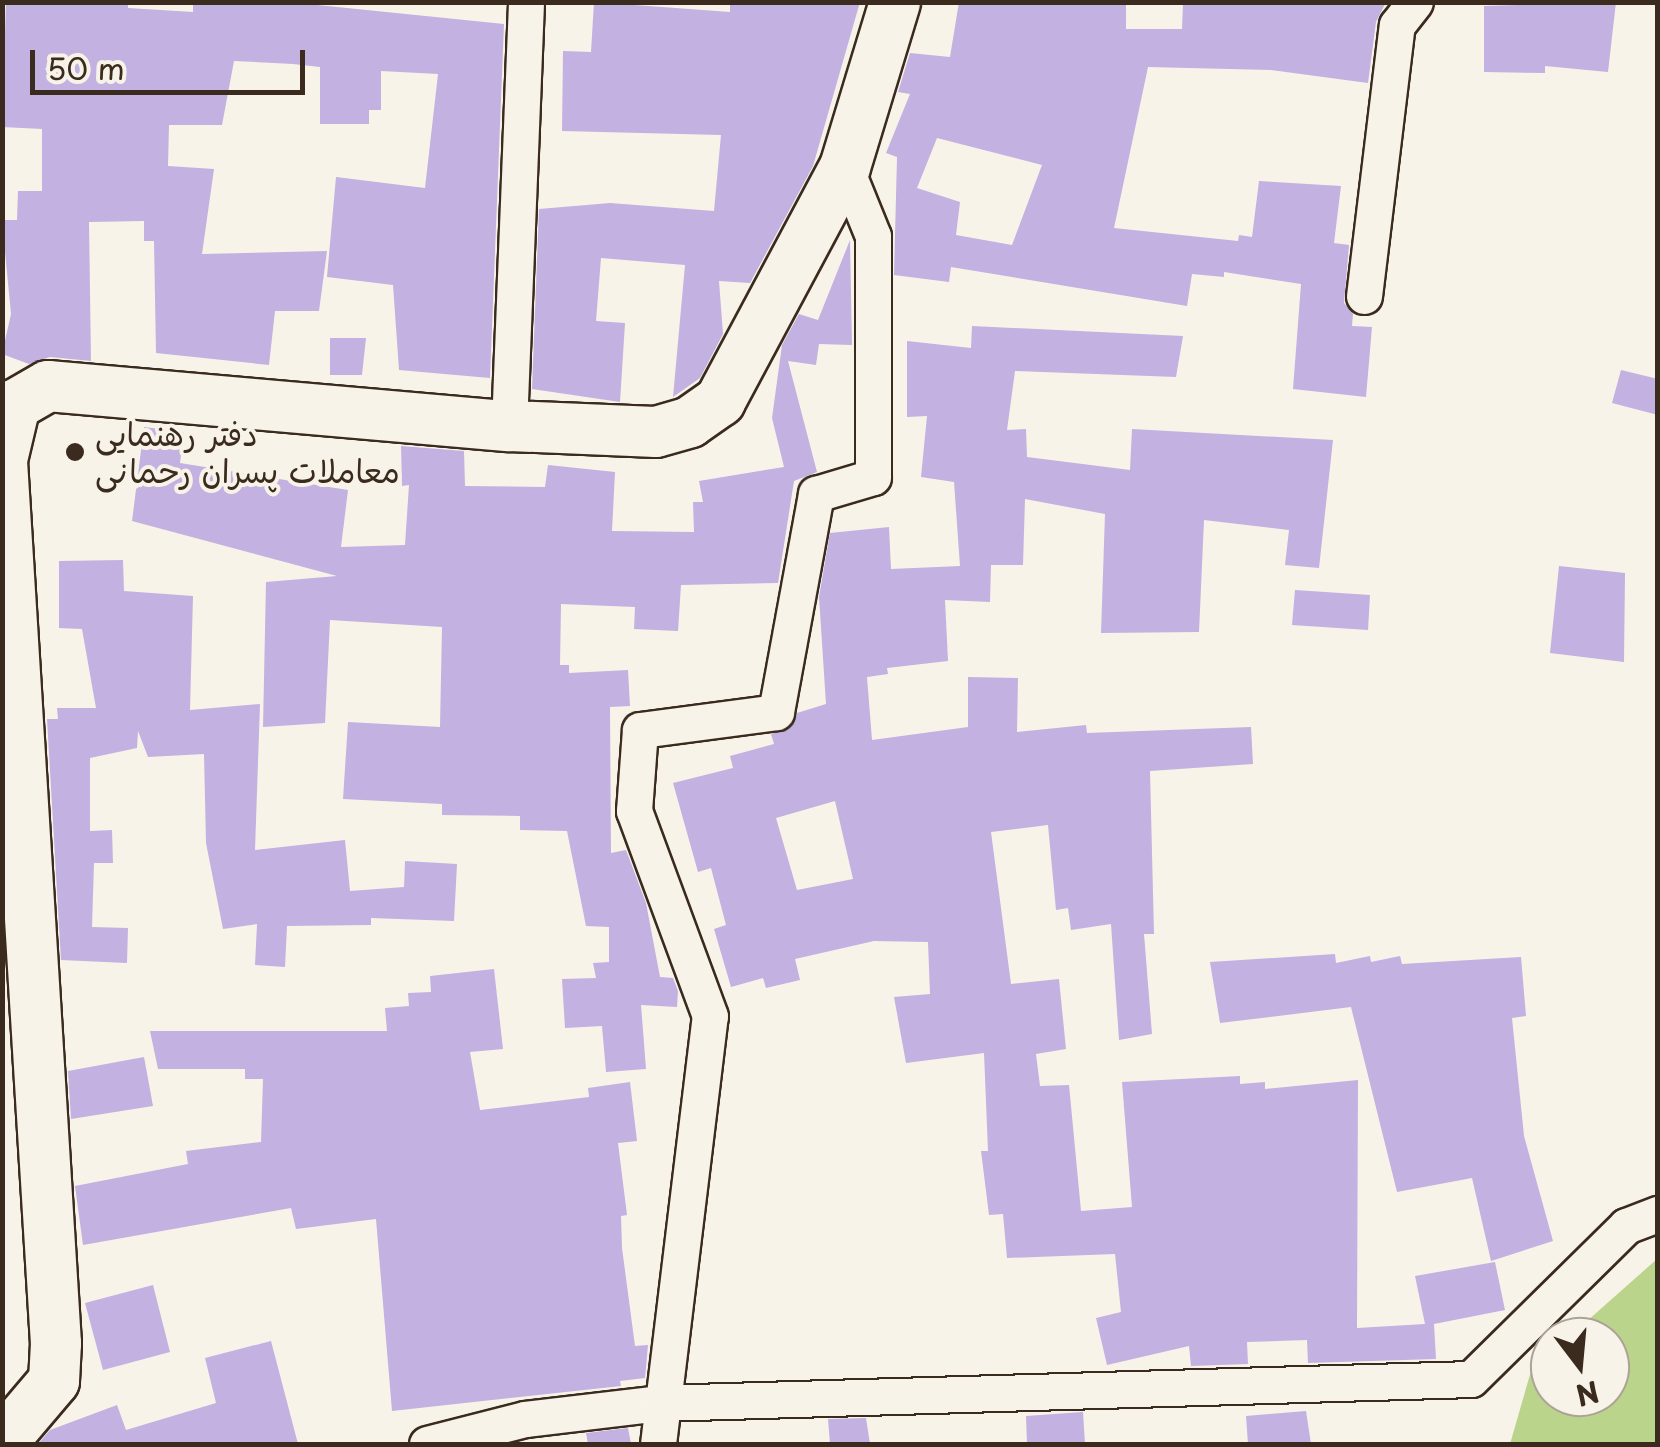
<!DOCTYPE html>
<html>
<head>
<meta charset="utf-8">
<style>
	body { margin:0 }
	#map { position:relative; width:1660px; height:1447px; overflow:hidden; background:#f7f3e8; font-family:"Playpen Sans","Playpen Sans Arabic",sans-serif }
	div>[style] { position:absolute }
	.green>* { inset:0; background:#bbd48b }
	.building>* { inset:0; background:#c2b1e1 }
	.roads { filter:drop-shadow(2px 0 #3b2a1e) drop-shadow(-2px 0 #3b2a1e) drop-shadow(0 2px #3b2a1e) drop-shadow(0 -2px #3b2a1e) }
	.minor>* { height:35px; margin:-17.5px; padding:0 17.5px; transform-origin:17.5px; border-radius:17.5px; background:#f7f3e8 }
	.secondary>* { height:50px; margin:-25px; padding:0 25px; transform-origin:25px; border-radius:25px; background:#f7f3e8 }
	.dots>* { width:28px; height:28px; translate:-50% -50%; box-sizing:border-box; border:5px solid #f7f3e8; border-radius:50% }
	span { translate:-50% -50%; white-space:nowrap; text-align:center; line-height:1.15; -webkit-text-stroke:8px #f7f3e8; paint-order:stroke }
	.poi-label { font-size:32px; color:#3b2a1e }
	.left { translate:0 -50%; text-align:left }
	.frame { position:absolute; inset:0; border:5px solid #3b2a1e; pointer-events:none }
	.north { position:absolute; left:1530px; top:1317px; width:100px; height:100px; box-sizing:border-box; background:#f7f3e8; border:2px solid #aca397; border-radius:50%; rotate:164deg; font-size:28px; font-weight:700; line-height:40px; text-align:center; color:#3b2a1e }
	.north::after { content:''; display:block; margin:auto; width:35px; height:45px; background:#3b2a1e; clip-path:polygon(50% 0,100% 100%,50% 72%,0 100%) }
	.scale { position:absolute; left:30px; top:50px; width:275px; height:45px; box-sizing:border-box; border:5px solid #3b2a1e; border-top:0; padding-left:12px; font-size:30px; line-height:35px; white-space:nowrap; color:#3b2a1e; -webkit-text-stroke:8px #f7f3e8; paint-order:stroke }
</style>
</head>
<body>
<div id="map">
	<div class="green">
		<i style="clip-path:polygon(1657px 1259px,1657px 1444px,1510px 1444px,1531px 1371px,1550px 1354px,1550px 1397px,1610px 1397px,1610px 1337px,1569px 1337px)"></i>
	</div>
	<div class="building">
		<i style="clip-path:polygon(6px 2px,128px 2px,128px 8px,193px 12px,193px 2px,288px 2px,504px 24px,490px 378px,399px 370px,393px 285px,327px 277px,336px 177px,425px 188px,438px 74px,381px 71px,381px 110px,369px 110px,369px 124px,320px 124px,320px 67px,293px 64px,234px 61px,222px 125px,169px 125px,168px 166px,214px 169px,202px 254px,327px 251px,319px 311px,275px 311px,269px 365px,156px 353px,154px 241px,144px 241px,144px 221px,89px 222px,91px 361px,50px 357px,29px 364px,2px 354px,11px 314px,2px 220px,17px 220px,18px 191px,42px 191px,42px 129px,2px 127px)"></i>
		<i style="clip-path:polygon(594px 2px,730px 12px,730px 2px,860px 2px,813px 166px,750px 283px,719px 281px,723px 334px,700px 378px,673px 397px,685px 265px,601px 258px,596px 321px,625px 323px,620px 402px,532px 389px,539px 209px,610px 203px,714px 211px,721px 135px,562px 131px,563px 51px,591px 52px)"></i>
		<i style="clip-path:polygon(evenodd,959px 2px,1126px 2px,1126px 29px,1182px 29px,1183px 4px,1386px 2px,1376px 22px,1368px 83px,1271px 70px,1148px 67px,1114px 228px,1238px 241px,1239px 235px,1252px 237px,1259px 181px,1341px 186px,1334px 243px,1349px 245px,1344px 303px,1353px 314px,1352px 326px,1372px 327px,1366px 397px,1293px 389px,1301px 284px,1224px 272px,1224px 277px,1192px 274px,1187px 306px,951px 267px,949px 282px,894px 275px,897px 157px,886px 153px,910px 94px,898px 92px,910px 53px,950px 57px,959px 2px,937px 138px,1042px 165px,1012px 245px,956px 235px,960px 202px,917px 188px,937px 138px)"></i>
		<i style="clip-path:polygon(1616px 2px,1608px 72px,1545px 66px,1545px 73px,1484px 72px,1484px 6px)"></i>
		<i style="clip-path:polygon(850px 240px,852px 345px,819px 344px,816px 365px,788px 361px,817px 472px,794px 481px,778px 583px,681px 585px,678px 631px,634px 629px,635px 607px,561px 604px,560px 665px,569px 665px,569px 673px,628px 670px,630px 706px,610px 707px,611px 853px,626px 850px,646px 903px,660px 977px,673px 978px,678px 991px,677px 1007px,641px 1005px,646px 1069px,606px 1072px,602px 1026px,565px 1028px,562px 979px,596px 978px,593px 963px,609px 962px,609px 927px,586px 926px,567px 831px,520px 830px,520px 816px,442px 815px,442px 804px,343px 799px,348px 722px,440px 727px,442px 627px,330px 620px,325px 723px,263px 727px,266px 582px,337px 576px,132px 521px,144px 427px,184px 432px,180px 463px,348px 490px,341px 547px,405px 545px,409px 485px,402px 486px,401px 446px,464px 451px,465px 486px,545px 487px,548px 465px,615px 472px,612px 531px,694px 532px,693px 502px,703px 502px,699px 481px,784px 467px,772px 418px,782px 345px,799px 314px,818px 320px)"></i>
		<i style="clip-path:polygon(evenodd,972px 326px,1183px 336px,1176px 377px,1015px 371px,1007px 430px,1026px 429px,1027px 457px,1130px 470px,1132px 429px,1333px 440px,1319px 568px,1285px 565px,1289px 530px,1204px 520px,1199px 632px,1101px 633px,1105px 514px,1025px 499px,1023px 565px,991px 565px,990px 602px,945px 600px,948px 661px,887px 668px,888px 674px,867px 677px,872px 740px,968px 727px,968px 677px,1018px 678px,1017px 732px,1086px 725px,1087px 733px,1251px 727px,1253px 764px,1150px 771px,1154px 934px,1144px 934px,1152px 1034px,1119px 1040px,1111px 924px,1071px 930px,1068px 908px,1056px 910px,1048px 825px,991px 832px,1011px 984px,1059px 979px,1066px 1049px,1036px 1054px,1040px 1086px,1069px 1085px,1081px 1211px,1132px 1207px,1122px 1082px,1240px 1076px,1240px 1084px,1265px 1082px,1265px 1089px,1358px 1080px,1357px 1328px,1425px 1324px,1415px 1276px,1495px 1262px,1505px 1310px,1434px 1324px,1436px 1359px,1308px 1363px,1307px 1340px,1247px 1342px,1248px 1364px,1191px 1366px,1189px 1346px,1107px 1365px,1096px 1318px,1121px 1312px,1115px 1254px,1007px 1258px,1003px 1214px,989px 1215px,981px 1151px,988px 1151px,984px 1053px,906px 1063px,894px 997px,930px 994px,928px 942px,874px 941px,795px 959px,800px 980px,766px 988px,763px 978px,731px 987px,714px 929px,726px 925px,711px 868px,698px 872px,673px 783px,733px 768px,730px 756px,774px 744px,771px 734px,790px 728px,797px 713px,826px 704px,819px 597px,830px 533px,889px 527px,891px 569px,960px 566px,954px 482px,921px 477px,927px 416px,907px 417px,907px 341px,971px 348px,972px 326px,835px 801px,853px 879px,797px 890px,776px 818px,835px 801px)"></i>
		<i style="clip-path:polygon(330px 338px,366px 338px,362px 375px,330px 375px)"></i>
		<i style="clip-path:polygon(1621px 370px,1658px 379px,1658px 415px,1612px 403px)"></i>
		<i style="clip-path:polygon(123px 560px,124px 591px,193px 596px,190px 710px,260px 704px,255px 850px,345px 840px,350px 891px,404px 887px,405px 861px,457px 864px,454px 921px,371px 918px,371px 925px,287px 926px,285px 967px,255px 965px,257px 924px,223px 929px,206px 843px,204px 754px,148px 757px,138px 731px,137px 748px,90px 758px,90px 831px,112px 830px,113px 863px,94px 863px,92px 927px,128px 928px,127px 963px,61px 960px,47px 719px,58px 719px,57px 708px,96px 708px,82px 629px,59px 628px,59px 561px)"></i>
		<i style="clip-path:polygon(1559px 566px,1625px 573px,1624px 662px,1550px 653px)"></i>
		<i style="clip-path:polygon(1295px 590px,1370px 595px,1368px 630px,1292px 625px)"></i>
		<i style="clip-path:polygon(1335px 954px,1336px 963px,1370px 956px,1371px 962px,1400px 956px,1402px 964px,1521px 957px,1526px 1016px,1512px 1018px,1524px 1136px,1553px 1241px,1491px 1261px,1472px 1178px,1397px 1192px,1351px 1007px,1220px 1023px,1210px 962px)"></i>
		<i style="clip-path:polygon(494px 969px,503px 1049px,470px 1052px,480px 1110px,589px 1097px,588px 1088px,630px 1082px,637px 1141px,618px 1143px,627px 1215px,621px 1216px,622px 1248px,635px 1346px,648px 1345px,645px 1378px,620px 1381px,621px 1386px,392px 1411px,376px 1219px,296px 1229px,291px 1208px,83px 1245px,75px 1186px,188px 1164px,186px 1151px,261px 1142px,263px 1079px,245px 1079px,245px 1069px,158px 1069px,150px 1031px,387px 1031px,385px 1008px,409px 1006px,408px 993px,431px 992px,430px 976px)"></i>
		<i style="clip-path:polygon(144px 1057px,153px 1106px,71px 1119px,68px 1071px)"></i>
		<i style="clip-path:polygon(153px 1285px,170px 1352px,103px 1370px,85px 1303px)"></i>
		<i style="clip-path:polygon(271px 1341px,298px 1444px,38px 1444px,50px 1430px,117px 1405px,126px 1430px,216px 1403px,205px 1358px)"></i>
		<i style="clip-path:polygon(1306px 1411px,1311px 1444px,1248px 1444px,1246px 1416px)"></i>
		<i style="clip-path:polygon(1083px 1412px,1085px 1444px,1027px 1444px,1026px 1416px)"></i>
		<i style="clip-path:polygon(866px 1418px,870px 1444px,830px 1444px,828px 1419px)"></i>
		<i style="clip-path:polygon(628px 1428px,631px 1444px,588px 1444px,586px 1433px)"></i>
	</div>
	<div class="roads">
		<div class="minor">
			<i style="left:1364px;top:296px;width:273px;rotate:-83.1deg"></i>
			<i style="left:1397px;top:25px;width:29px;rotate:-52deg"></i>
			<i style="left:509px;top:426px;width:424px;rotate:-87.7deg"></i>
			<i style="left:427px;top:1444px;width:101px;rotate:-14.3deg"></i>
			<i style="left:525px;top:1419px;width:135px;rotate:-6.8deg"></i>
			<i style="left:659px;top:1403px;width:812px;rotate:-1.69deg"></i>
			<i style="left:1471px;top:1379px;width:218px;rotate:-44.6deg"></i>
			<i style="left:1626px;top:1226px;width:34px;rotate:-21deg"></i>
			<i style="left:658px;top:1444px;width:431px;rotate:-83.1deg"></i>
			<i style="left:710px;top:1016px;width:219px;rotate:-110.3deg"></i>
			<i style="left:634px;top:811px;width:81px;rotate:-85.8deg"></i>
			<i style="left:640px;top:730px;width:137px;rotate:-7.5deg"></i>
			<i style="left:776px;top:712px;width:222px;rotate:-79.6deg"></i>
			<i style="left:816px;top:494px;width:59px;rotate:-16.6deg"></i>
			<i style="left:873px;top:477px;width:241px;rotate:-90deg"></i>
			<i style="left:873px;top:236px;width:74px;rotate:-112.1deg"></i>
		</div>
		<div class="secondary">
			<i style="left:2px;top:460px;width:57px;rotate:-76.7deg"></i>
			<i style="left:15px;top:405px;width:38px;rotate:-30deg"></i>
			<i style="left:48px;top:386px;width:463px;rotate:5deg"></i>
			<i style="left:509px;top:426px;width:147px;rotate:2.3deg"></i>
			<i style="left:656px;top:432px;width:35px;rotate:-16deg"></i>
			<i style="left:690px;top:422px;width:37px;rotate:-35deg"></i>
			<i style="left:720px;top:401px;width:265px;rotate:-61.9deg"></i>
			<i style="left:845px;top:167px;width:172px;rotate:-73.1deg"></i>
			<i style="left:2px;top:461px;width:884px;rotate:86.5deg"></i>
			<i style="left:56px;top:1343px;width:38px;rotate:93deg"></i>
			<i style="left:54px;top:1381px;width:77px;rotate:130.3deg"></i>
		</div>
	</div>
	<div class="dots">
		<i style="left:75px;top:452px;background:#3b2a1e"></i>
	</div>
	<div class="poi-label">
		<span class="left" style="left:95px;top:452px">دفتر رهنمایی<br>معاملات پسران رحمانی</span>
	</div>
	<div class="frame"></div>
	<div class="north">N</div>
	<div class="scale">50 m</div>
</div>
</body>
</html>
